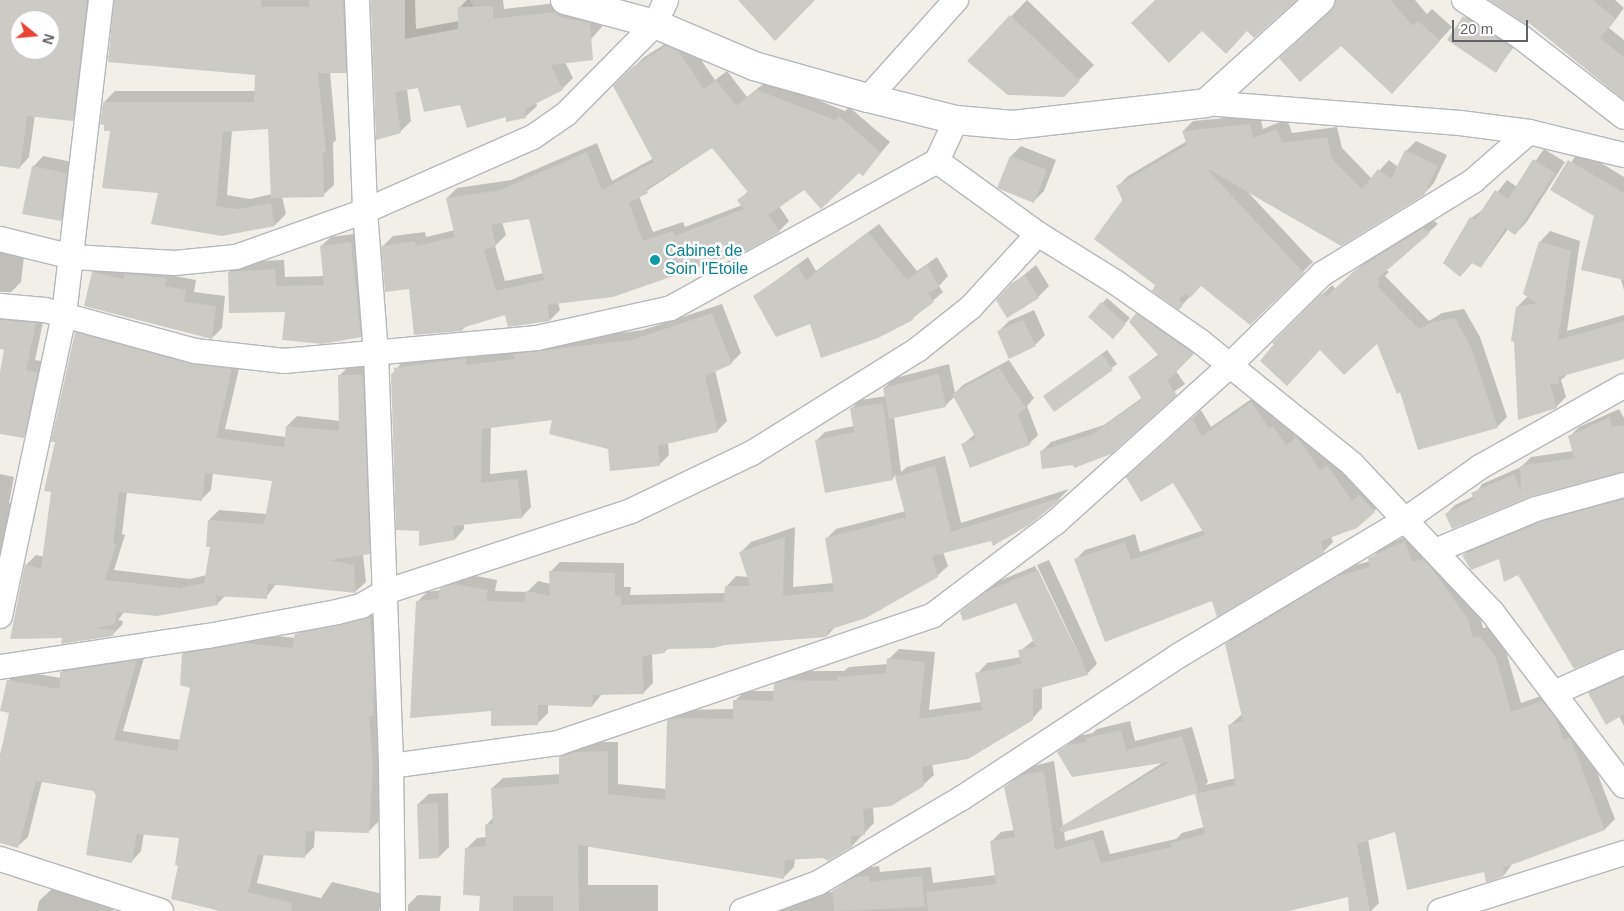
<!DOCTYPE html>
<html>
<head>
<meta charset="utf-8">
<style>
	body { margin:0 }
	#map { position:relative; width:1624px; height:911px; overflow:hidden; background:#f1efe8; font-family:Arial,sans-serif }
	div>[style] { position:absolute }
	.education>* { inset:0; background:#e1ded6 }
	.shadow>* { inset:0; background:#0003 }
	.building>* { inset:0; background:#cccac5 }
	.roads { filter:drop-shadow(1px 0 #b5b8bc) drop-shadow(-1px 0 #b5b8bc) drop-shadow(0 1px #b5b8bc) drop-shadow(0 -1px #b5b8bc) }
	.street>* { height:24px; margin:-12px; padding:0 12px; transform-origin:12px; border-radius:12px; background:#fff }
	.secondary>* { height:28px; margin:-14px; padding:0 14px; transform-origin:14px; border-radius:14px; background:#fff }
	.dots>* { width:14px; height:14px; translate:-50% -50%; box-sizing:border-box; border:2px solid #fff; border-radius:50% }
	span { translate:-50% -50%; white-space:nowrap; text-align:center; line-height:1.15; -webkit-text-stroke:5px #fff; paint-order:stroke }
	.culture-label { font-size:16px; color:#0d838f }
	.left { translate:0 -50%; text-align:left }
	.north { position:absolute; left:10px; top:10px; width:50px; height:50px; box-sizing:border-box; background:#fff; border:1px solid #bfc1c3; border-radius:50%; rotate:107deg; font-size:14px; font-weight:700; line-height:20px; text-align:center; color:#5f6368 }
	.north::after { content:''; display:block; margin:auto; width:18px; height:22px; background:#ea4335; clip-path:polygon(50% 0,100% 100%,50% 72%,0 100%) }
	.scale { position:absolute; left:1452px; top:20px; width:76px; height:22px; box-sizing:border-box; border:2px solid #5f6368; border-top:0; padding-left:6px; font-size:15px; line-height:18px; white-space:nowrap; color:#5f6368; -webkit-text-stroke:4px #fff; paint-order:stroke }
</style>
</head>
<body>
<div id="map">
	<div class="education">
		<i style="clip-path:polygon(364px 0,469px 0,473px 5px,479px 61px,369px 82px)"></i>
	</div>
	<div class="shadow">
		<i style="clip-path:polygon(evenodd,0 0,90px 0,83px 110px,72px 120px,35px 115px,29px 157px,19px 168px,0 165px,0 0,20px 20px,50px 20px,50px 50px,20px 50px,20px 20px)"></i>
		<i style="clip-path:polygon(evenodd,115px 0,354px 0,356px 61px,345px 72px,330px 71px,336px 140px,333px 143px,334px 185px,323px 195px,282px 196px,286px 214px,275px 225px,160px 192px,112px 130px,104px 102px,115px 91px,256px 91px,257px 74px,115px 0,269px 128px,272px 194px,250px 199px,227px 195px,232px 130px,269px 128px)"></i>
		<i style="clip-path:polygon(372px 0,415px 0,416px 29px,459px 21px,459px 8px,467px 0,503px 0,504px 9px,566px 2px,601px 12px,602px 27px,581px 50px,565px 62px,573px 78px,562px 89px,536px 102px,537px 106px,526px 116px,506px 115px,461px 104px,419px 87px,407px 89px,411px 121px,400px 132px)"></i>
		<i style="clip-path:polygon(1027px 0,1094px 65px,1063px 96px,969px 60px)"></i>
		<i style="clip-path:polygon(1342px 0,1415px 0,1427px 14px,1432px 9px,1452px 27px,1405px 79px,1341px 45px,1294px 45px)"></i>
		<i style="clip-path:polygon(1492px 0,1615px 0,1624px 8px,1609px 28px,1624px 40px,1624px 94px,1529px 21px)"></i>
		<i style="clip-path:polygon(1475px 6px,1522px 37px,1495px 71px,1449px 40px)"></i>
		<i style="clip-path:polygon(evenodd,677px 36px,688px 41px,715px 80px,727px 71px,747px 97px,768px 80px,845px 111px,849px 107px,890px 142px,863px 174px,859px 171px,804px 188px,779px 206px,789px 221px,779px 231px,558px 303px,560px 310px,550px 320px,506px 313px,467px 325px,462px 330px,410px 288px,383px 246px,393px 236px,425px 232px,426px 237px,455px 230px,447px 198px,457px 188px,511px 180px,597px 143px,612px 181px,654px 158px,614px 87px,643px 58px,677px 36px,713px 147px,748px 191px,739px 200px,742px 205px,685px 227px,683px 222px,653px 232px,639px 196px,713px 147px,677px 36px,530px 218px,544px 273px,505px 281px,495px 246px,506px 235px,502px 222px,530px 218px)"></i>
		<i style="clip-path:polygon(1260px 115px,1263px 129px,1287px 119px,1292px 133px,1337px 127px,1342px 148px,1372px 179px,1389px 160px,1398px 167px,1406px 151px,1416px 141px,1447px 155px,1434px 183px,1424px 194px,1246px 190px,1313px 262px,1250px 324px,1202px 284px,1179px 308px,1157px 285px,1117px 187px,1128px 176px,1187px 141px,1183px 131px,1193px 121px)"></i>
		<i style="clip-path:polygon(1021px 146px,1056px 160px,1044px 191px,1034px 201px,1011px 156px)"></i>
		<i style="clip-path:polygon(1544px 149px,1565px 162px,1526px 223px,1515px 234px,1508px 229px,1481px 267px,1473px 262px,1460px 276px,1471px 218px,1484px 209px,1507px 180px,1517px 187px)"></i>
		<i style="clip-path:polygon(1580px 150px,1624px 177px,1624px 267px,1595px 215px,1552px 189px)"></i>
		<i style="clip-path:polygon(43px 156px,77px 163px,71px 210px,61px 220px,33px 167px)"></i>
		<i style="clip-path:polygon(1433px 220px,1438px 224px,1386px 270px,1389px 272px,1385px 276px,1429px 321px,1442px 313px,1464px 309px,1480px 337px,1507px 417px,1498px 426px,1419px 448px,1401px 391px,1377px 341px,1320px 348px,1274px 343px,1332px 285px,1336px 289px,1365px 262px)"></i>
		<i style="clip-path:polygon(879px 224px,917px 271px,937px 257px,948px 276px,939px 286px,943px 292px,912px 319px,810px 322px,755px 296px,808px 257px,816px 271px)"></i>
		<i style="clip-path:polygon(1550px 231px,1580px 241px,1567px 331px,1624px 315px,1624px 350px,1569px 373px,1561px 380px,1566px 397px,1556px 407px,1517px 307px,1528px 296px,1540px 242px)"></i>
		<i style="clip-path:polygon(361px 233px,370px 326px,360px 336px,287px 311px,229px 272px,239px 262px,284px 260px,285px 277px,325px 276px,321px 246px,331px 237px)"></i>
		<i style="clip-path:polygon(0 244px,25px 247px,21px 282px,11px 292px,0 292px)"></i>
		<i style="clip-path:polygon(103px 262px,176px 268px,175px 276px,196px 280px,194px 292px,225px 296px,222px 328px,212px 338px,93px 273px)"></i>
		<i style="clip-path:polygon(1036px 265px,1049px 286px,1038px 297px,1013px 284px)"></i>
		<i style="clip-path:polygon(1624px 276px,1624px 290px,1621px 280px)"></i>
		<i style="clip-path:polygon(1107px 298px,1130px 318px,1117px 332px,1090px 317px)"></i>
		<i style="clip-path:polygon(0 304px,45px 313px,35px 360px,47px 362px,34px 426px,23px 436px,0 433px,0 378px,6px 349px,0 348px)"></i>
		<i style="clip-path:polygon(722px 304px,741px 353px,731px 363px,715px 370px,727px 421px,717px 431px,668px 443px,669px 455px,659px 465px,609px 448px,554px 419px,491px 427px,490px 474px,527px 470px,531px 507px,522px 517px,464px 523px,464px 529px,455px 539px,421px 530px,392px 374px,405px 359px,475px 349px,476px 356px,519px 350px,525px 345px,643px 330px)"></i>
		<i style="clip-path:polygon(1146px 305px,1202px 344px,1176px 371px,1185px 384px,1074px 463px,1041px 452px,1051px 442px,1104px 425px,1143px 397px,1129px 377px,1159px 354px,1137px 314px)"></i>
		<i style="clip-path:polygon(1034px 310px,1045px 335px,1035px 345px,998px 332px,1009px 321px)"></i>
		<i style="clip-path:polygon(evenodd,86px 323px,241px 360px,225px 429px,286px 437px,287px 426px,297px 416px,340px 421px,339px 376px,349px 366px,372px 365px,379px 543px,363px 554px,366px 582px,356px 591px,277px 583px,266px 597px,226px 595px,217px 604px,125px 611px,118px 620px,123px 621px,122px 625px,112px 635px,63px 637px,26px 565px,36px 555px,44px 557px,76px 333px,86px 323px,213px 472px,273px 480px,267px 514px,219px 510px,209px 520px,212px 546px,207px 575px,190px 579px,114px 570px,125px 535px,122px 534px,127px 491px,202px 499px,211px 490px,213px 472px)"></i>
		<i style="clip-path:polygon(1107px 350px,1117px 364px,1054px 410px,1050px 392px)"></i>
		<i style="clip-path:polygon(1009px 360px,1034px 398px,1027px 406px,1038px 435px,1029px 444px,962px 445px,975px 434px,955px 396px,945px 406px,894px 417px,901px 472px,907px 467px,945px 456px,961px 523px,1069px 489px,1059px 499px,992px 540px,943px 552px,948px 566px,937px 576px,836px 626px,828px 635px,669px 648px,664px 652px,652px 653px,653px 683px,643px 693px,602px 694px,592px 706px,548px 704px,548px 713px,538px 723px,492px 710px,417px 602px,427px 592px,441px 590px,451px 579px,465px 574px,497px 580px,495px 591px,527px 592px,538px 581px,551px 584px,550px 572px,560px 562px,624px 563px,624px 587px,631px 587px,630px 595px,726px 593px,726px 587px,736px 576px,749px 577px,741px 552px,751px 542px,795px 527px,793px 587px,834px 583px,826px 539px,836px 529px,906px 511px,896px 475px,892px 479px,816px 441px,825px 432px,854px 426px,851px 409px,860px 400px,886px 396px,884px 388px,895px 378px,949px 364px,955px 393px,963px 385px)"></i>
		<i style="clip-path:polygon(1260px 393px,1296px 436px,1307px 429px,1330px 461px,1337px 456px,1362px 493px,1369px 486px,1383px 502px,1374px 511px,1331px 536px,1333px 542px,1323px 552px,1213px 600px,1076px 559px,1085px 550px,1135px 534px,1140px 552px,1204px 530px,1173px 482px,1137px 468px,1201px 410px,1211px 427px)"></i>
		<i style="clip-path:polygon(1619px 409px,1624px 418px,1624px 470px,1446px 514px,1455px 505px,1474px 496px,1482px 484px,1521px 467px,1531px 457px,1573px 451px,1570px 436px,1579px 427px)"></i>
		<i style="clip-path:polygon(0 474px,14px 477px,9px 503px,15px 504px,0 576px)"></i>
		<i style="clip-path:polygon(1624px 493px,1624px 626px,1518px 573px,1499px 558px,1464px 555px,1473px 545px,1551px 513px)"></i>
		<i style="clip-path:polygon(evenodd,1415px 532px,1478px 609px,1483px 628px,1490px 627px,1505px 648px,1521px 703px,1552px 692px,1580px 728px,1615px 819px,1605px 829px,1513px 863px,1504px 875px,1396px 831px,1368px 839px,1379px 903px,1371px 911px,1350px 911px,1350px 895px,1286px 911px,775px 911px,817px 893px,832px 892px,866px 868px,879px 866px,880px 872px,931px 867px,933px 883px,996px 875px,991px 842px,1001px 832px,1014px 830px,1006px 787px,1016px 777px,1033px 766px,1054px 761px,1063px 826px,1165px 761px,1059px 752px,1079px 736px,1093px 733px,1097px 729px,1130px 721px,1135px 741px,1192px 727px,1208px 782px,1205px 785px,1236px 778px,1230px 725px,1242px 714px,1226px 645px,1236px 634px,1349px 567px,1370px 561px,1379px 549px,1415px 532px,1196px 793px,1204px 827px,1182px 833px,1176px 839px,1110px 854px,1103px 830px,1065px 841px,1064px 831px,1196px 793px)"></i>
		<i style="clip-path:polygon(1049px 560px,1097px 664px,1087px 674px,1042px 686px,1042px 708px,1032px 719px,932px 764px,934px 775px,923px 785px,873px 807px,874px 823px,852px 846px,823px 856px,795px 858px,794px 867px,784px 877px,588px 846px,588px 885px,658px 885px,658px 911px,480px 911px,481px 895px,467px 848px,477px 838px,487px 837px,486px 825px,494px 817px,492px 788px,503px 778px,560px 774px,560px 757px,571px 747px,586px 742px,618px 742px,618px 784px,667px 789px,668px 721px,679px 710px,734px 709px,735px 701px,745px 691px,775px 691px,775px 684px,785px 674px,795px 671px,844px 671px,849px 667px,888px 664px,889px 659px,899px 649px,935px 652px,929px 710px,981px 702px,977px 674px,987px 663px,1021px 657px,1020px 651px,1034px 640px,1016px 601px,961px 612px,999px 581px,1035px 566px,1086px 669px,1037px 565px)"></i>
		<i style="clip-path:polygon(379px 608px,382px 758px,378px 822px,368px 832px,315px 830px,314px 847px,304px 857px,264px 854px,257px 883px,321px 898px,332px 882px,383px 894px,379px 911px,227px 911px,180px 865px,180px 837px,144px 833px,141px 851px,132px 861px,93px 790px,42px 781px,28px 837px,18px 846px,0 842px,0 755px,11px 712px,8px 681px,18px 671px,61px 678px,62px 672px,72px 663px,146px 651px,123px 731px,181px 740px,192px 687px,183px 654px,193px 644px,255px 634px,296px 638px,306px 624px)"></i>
		<i style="clip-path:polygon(1624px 671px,1624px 726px,1619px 716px,1589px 693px,1601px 681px)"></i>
		<i style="clip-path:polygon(448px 793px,449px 847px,439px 857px,418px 804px,429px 794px)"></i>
		<i style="clip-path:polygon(55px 886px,115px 902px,113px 911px,37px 911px,39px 901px)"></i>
		<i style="clip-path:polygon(418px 895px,441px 896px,440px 911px,408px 911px,408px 905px)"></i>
	</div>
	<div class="building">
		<i style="clip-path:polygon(evenodd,0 0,87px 0,73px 121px,27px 116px,20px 169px,0 166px,0 0,20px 20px,50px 20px,50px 50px,20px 50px,20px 20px)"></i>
		<i style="clip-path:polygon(114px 0,261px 0,261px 7px,309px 7px,309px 0,343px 0,346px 73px,318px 73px,326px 152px,323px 152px,324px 197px,271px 198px,268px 129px,223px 132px,216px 206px,238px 209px,271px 203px,275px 226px,222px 236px,151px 224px,158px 193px,102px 188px,110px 131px,104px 131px,104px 125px,100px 124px,103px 102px,254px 102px,255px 75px,108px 62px)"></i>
		<i style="clip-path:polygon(371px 0,405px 0,405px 39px,458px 29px,458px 7px,493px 6px,493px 19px,556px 12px,557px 16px,590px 23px,593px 60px,551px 65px,563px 90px,525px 109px,526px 118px,506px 122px,506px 117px,467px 128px,460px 105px,424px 112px,418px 88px,395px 92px,401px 133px,376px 140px)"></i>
		<i style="clip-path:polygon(738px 0,815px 0,775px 41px)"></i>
		<i style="clip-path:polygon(1155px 0,1297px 0,1254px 38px,1247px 31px,1226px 54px,1202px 31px,1169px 63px,1131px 23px)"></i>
		<i style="clip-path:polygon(1335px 0,1390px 0,1413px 26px,1418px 21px,1440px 41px,1392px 94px,1341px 46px,1300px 82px,1279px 58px,1330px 12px)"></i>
		<i style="clip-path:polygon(1489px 0,1593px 0,1616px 19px,1600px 38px,1624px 57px,1624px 100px,1529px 23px,1527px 25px)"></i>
		<i style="clip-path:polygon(1010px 15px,1080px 81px,1064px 97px,1008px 95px,967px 61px)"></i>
		<i style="clip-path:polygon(1463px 16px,1512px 48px,1496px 73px,1447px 40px)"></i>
		<i style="clip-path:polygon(evenodd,666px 46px,678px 51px,704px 89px,716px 80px,736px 106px,757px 90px,835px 120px,839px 116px,881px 153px,863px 176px,859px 173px,821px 209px,804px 190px,768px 215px,780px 232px,748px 250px,613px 297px,547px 305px,550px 321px,508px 327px,505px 315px,462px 328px,462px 331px,414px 335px,409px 289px,385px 292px,381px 246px,415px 241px,416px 246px,455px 237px,446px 198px,500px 190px,587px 152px,602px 190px,654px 162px,613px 86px,631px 68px,666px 46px,712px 148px,748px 192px,737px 200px,744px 209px,675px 236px,673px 231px,643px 241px,629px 203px,648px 193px,646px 189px,712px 148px,666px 46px,529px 219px,544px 280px,496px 291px,484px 250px,496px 246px,491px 225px,529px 219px)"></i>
		<i style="clip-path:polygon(1250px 124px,1253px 138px,1277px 129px,1282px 143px,1327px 137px,1332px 159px,1362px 189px,1378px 169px,1391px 179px,1405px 150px,1438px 166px,1424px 195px,1341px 246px,1206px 168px,1304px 273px,1250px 325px,1201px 286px,1190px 298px,1186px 293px,1179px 299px,1183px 305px,1179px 310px,1152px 291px,1155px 285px,1094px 239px,1123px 199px,1116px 186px,1187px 145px,1182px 131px)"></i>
		<i style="clip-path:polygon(1010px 156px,1047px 170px,1034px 203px,997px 188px)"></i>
		<i style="clip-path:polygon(1533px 159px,1555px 173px,1515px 235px,1505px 228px,1481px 268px,1472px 263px,1460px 277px,1443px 263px,1470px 217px,1475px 220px,1495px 190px,1508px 199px)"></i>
		<i style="clip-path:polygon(1568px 160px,1624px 193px,1624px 280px,1581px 270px,1594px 216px,1550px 190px)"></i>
		<i style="clip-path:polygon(32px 166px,67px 173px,61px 221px,22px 214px)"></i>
		<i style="clip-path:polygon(1423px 228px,1430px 233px,1377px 279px,1380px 282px,1377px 286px,1419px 329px,1432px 322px,1455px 318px,1471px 347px,1498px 428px,1418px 450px,1400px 392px,1397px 394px,1377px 344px,1344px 375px,1320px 350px,1287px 386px,1260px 361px,1274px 344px,1272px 343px,1322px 293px,1326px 297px,1354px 271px)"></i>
		<i style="clip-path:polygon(868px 232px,907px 280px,927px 265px,939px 287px,928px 293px,934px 302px,912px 318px,913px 320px,878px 338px,821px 358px,810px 324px,776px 337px,753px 296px,798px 266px,806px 280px)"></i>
		<i style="clip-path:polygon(1539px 241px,1571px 251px,1558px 340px,1624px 321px,1624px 359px,1559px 377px,1559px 384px,1550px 384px,1557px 408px,1518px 420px,1514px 342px,1511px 341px,1516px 307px,1537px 303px,1523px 294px)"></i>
		<i style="clip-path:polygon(351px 242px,361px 337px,323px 344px,282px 340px,285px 312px,229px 313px,228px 272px,275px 269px,276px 286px,324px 285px,320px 246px)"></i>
		<i style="clip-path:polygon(92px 272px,124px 279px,124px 274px,167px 278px,165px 286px,186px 290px,184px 302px,216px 306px,212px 339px,84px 306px)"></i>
		<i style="clip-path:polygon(1025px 275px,1039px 298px,1007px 318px,996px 300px,1012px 283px)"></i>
		<i style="clip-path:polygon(1101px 302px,1126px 324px,1113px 339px,1088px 317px)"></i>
		<i style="clip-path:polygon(712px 313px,732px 364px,705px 376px,718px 432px,658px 446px,660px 466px,610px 471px,608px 449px,549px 434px,552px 420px,482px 429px,481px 483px,518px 479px,522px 518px,453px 526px,455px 540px,419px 546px,419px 531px,396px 530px,391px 374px,394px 374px,394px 368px,466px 358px,466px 365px,515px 359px,513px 354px,632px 340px)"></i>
		<i style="clip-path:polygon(1136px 313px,1194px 354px,1167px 381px,1177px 395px,1111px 454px,1074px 468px,1073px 465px,1042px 469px,1040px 451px,1093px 434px,1142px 399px,1128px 377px,1159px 356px,1129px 322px)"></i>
		<i style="clip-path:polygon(0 320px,36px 323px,26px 370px,38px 372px,24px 438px,0 434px,0 372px,4px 350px,0 349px)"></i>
		<i style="clip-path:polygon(1023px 320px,1036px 346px,1009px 359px,997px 331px)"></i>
		<i style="clip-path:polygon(evenodd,75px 332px,192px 364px,232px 369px,216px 438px,284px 447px,286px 426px,339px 431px,338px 375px,363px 375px,370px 554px,330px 560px,354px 565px,356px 593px,268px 584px,267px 599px,216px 596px,218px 605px,157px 616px,117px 612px,115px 624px,95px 628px,114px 630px,113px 636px,61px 644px,62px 638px,10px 639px,25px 564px,41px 569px,51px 492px,44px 491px,55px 442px,51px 442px,75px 332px,205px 473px,272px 481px,264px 524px,208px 520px,206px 547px,210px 547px,204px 583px,179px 588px,105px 580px,116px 544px,113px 544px,119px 492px,202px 501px,205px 473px)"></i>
		<i style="clip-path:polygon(1102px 354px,1113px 370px,1054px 412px,1043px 396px)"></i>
		<i style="clip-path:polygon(999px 368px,1026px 408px,1018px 414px,1030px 445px,970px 468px,961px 444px,976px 438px,952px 394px)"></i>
		<i style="clip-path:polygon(939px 374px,946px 407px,889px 419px,883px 388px)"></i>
		<i style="clip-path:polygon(1251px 402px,1269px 428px,1273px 426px,1286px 445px,1297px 437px,1320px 470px,1327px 465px,1352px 501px,1359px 495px,1375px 512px,1357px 528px,1321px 541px,1324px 553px,1217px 617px,1212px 601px,1105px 642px,1074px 559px,1125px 542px,1131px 560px,1205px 535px,1173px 483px,1141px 502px,1126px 477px,1192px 418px,1202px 436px)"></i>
		<i style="clip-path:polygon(883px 403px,893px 480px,825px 493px,815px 440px,854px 432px,850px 408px)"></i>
		<i style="clip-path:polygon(1610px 417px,1612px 427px,1624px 425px,1624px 472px,1532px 496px,1452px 529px,1445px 514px,1474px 499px,1471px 493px,1514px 474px,1521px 491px,1520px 466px,1574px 458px,1568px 436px)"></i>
		<i style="clip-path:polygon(935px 466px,951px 532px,1059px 498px,1060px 500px,1029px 525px,993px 546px,991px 541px,932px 556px,938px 577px,866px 618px,828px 630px,827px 637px,725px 645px,714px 648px,665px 649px,665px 653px,642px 656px,644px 694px,593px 695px,592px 707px,538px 705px,538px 725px,491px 726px,491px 711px,410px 718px,416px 601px,438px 599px,440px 588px,454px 584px,488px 590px,486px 601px,524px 602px,526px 591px,550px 596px,549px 571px,615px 573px,615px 596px,621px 597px,621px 605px,724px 602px,725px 586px,750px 586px,739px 552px,785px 537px,783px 596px,834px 591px,825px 538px,906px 517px,895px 477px)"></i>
		<i style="clip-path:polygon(1624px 499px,1624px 648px,1574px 669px,1518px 575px,1504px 582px,1499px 559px,1471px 570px,1462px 555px,1540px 522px)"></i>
		<i style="clip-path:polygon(1405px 541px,1412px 562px,1423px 559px,1433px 570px,1468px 619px,1473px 638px,1480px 636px,1496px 658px,1511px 712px,1542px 701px,1556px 719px,1564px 740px,1570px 737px,1605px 830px,1503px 868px,1504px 876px,1491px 881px,1486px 882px,1484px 872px,1407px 890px,1395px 832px,1357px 844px,1370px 911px,1349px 911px,1348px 897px,1289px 911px,928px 911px,926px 892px,996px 884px,990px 841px,1015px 837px,1004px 787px,1022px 775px,1044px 771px,1055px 850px,1093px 839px,1101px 863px,1172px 847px,1171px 843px,1205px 834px,1195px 794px,1061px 833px,1059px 828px,1169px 762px,1072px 777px,1057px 752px,1068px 745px,1087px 742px,1086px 738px,1121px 730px,1126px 750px,1182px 736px,1199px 793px,1196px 794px,1235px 785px,1228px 725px,1243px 721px,1225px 644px,1338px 576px,1370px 567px,1368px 558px)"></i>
		<i style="clip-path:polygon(1038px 570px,1088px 675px,1033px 690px,1033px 720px,968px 759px,922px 767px,924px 786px,891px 806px,863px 809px,865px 835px,851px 836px,852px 847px,828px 861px,823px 858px,785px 860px,784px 879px,578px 845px,579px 911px,553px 911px,553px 896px,513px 896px,513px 911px,479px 911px,480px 896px,463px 895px,465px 848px,486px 846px,485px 825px,493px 824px,491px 788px,559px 784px,559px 757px,575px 752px,608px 751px,608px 794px,665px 800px,667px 720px,675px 718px,733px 719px,733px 700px,773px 701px,774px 684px,784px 680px,837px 681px,837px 677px,886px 673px,887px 658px,925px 662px,919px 719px,982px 710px,975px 673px,1021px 664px,1018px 650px,1036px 647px,1016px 603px,963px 621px,960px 612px,987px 591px)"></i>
		<i style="clip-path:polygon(370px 617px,374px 672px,373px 716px,369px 716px,373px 768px,369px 833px,306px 831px,305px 858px,258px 855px,248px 892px,292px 903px,291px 911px,220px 911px,171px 899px,178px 866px,175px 865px,179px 838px,137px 834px,132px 863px,86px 855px,96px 794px,93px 791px,36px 781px,18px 848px,0 843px,0 757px,9px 713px,0 711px,7px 680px,60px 689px,60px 672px,137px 660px,114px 740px,177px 751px,190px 688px,180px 685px,182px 654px,245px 643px,292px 648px,295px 634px)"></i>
		<i style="clip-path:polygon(1624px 677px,1624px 714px,1606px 725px,1588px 693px)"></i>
		<i style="clip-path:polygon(438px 803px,439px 858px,419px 859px,417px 804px)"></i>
		<i style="clip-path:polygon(869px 876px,870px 882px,922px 876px,925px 907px,834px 911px,832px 891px,855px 877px)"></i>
	</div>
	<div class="roads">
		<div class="street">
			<i style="left:357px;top:0;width:211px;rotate:87.8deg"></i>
			<i style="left:365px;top:211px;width:142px;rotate:85.6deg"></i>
			<i style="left:376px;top:353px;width:413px;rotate:87.9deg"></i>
			<i style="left:391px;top:766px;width:145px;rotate:89.2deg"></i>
			<i style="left:1464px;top:0;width:68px;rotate:33deg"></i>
			<i style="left:1521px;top:37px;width:130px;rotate:37.8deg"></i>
			<i style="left:868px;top:98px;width:132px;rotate:-48.1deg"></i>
			<i style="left:1206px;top:103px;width:255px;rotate:4.5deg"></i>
			<i style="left:1460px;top:123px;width:70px;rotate:7.4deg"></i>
			<i style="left:1529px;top:132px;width:98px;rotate:13.6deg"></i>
			<i style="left:937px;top:161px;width:125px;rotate:35.9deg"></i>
			<i style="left:1038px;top:234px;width:91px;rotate:31.9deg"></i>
			<i style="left:1115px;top:282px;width:105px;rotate:34.9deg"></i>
			<i style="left:1201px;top:342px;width:194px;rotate:38.9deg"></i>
			<i style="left:1352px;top:464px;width:204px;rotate:46.6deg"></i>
			<i style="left:1492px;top:612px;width:218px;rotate:52.8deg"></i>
			<i style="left:0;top:239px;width:74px;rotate:14deg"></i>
			<i style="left:72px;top:257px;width:103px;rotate:3.3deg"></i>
			<i style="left:175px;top:263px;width:61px;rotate:-5.6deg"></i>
			<i style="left:236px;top:257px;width:137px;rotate:-19.6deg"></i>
			<i style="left:365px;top:211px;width:184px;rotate:-23.8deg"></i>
			<i style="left:533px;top:137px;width:40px;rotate:-34.9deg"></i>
			<i style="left:566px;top:114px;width:127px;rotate:-45.3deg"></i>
			<i style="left:655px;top:24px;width:26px;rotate:-65deg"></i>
			<i style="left:0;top:306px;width:45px;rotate:5.1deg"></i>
			<i style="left:45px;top:310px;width:156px;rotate:15.3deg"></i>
			<i style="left:195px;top:351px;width:90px;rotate:6.4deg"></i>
			<i style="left:284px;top:361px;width:254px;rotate:-5.2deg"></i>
			<i style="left:537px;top:338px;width:137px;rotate:-12.6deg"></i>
			<i style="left:671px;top:308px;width:304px;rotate:-28.9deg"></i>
			<i style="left:937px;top:161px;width:45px;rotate:-65.1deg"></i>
			<i style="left:1435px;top:551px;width:109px;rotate:-22.6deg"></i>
			<i style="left:1536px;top:509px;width:91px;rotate:-15.3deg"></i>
			<i style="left:0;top:616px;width:308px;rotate:-78deg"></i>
			<i style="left:64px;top:315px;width:317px;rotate:-83.3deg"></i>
			<i style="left:0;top:667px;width:210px;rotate:-8.5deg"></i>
			<i style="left:208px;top:636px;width:131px;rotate:-10.5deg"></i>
			<i style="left:337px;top:612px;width:25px;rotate:-14deg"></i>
			<i style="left:361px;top:606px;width:28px;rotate:-30deg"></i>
			<i style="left:385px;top:592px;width:259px;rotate:-18.2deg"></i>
			<i style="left:631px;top:511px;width:134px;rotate:-25.6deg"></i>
			<i style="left:752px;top:453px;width:195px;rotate:-32deg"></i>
			<i style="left:917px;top:350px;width:69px;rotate:-38.5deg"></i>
			<i style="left:971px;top:307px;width:99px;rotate:-47.5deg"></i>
			<i style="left:1554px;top:693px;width:77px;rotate:-23.9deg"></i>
			<i style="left:391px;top:766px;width:169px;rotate:-7.8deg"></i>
			<i style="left:558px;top:743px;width:396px;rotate:-18.8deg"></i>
			<i style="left:933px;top:615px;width:154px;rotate:-37.1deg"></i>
			<i style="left:1056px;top:522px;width:233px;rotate:-42deg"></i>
			<i style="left:1229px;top:366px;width:131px;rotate:-44.7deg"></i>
			<i style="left:1322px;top:274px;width:177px;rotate:-31.6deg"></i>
			<i style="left:1473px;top:181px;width:74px;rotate:-41.2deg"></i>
			<i style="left:0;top:859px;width:169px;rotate:17.9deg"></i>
			<i style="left:742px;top:911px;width:81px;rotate:-20.2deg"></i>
			<i style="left:818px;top:883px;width:167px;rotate:-30.6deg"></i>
			<i style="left:962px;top:798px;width:258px;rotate:-33.3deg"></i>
			<i style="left:1178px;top:656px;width:265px;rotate:-30.9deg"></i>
			<i style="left:1405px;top:520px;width:92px;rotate:-35.2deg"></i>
			<i style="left:1480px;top:467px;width:165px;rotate:-29.4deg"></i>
			<i style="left:1440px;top:911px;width:193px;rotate:-17.5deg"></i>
		</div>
		<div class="secondary">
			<i style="left:565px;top:0;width:93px;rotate:14.9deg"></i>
			<i style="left:655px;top:24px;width:108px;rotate:23deg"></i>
			<i style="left:754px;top:66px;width:118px;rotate:15.7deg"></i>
			<i style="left:868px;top:98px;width:91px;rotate:14deg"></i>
			<i style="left:956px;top:120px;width:57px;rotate:5deg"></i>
			<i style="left:1013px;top:125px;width:194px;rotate:-6.5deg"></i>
			<i style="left:1206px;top:103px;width:154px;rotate:-42.1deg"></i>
		</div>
	</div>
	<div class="dots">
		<i style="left:655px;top:260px;background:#0f9aa8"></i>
	</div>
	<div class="culture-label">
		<span class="left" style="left:665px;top:260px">Cabinet de<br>Soin l'Etoile</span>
	</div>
	<div class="north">N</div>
	<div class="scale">20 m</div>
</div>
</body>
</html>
